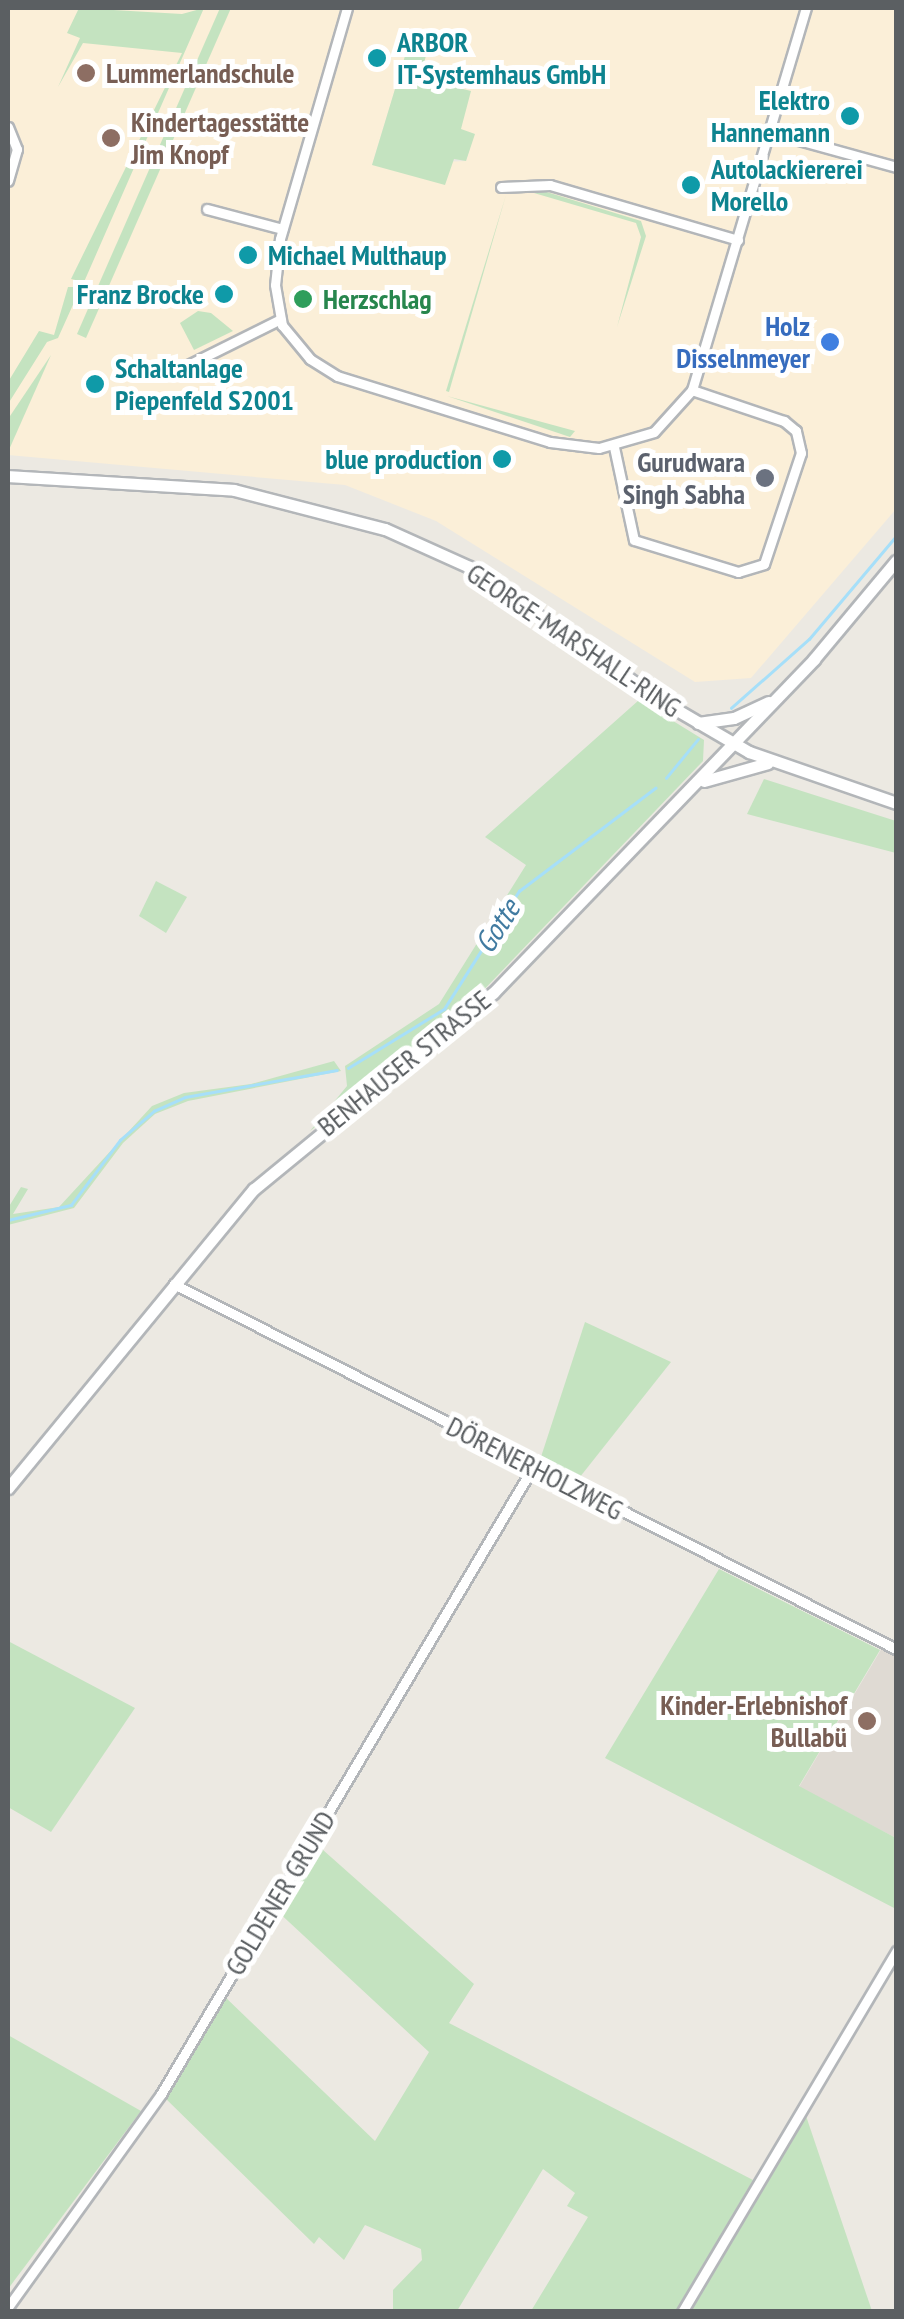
<!DOCTYPE html>
<html>
<head>
<meta charset="utf-8">
<style>
	body { margin:0 }
	#map { position:relative; width:904px; height:2319px; overflow:hidden; background:#ece9e2; font-family:"PT Sans Narrow",sans-serif }
	div>[style] { position:absolute }
	.commercial>* { inset:0; background:#fbefd8 }
	.education>* { inset:0; background:#dfdad3 }
	.green>* { inset:0; background:#c4e3c0 }
	.stream>* { height:2.5px; margin:-1.25px; padding:0 1.25px; transform-origin:1.25px; border-radius:1.25px; background:#a6dff9 }
	.roads { filter:drop-shadow(2px 0 #b3b6b9) drop-shadow(-2px 0 #b3b6b9) drop-shadow(0 2px #b3b6b9) drop-shadow(0 -2px #b3b6b9) }
	.street>* { height:9px; margin:-4.5px; padding:0 4.5px; transform-origin:4.5px; border-radius:4.5px; background:#fff }
	.secondary>* { height:11px; margin:-5.5px; padding:0 5.5px; transform-origin:5.5px; border-radius:5.5px; background:#fff }
	.dots>* { width:28px; height:28px; translate:-50% -50%; box-sizing:border-box; border:5px solid #fff; border-radius:50% }
	span { translate:-50% -50%; white-space:nowrap; text-align:center; line-height:1.15; -webkit-text-stroke:10px #fff; paint-order:stroke }
	.culture-label { font-size:28px; color:#0d838f; font-weight:700 }
	.left { translate:0 -50%; text-align:left }
	.right { translate:-100% -50%; text-align:right }
	.education-label { font-size:28px; color:#785e54; font-weight:700 }
	.leisure-label { font-size:28px; color:#27864d; font-weight:700 }
	.shop-label { font-size:28px; color:#366cbe; font-weight:700 }
	.worship-label { font-size:28px; color:#5b616d; font-weight:700 }
	.street-label { font-size:28px; color:#5b5f62 }
	.water-label { font-size:30px; color:#417ba1; font-style:italic }
	.frame { position:absolute; inset:0; border:10px solid #5b5f62; pointer-events:none }
</style>
</head>
<body>
<div id="map">
	<div class="commercial">
		<i style="clip-path:polygon(evenodd,8px 8px,896px 8px,896px 509px,751px 678px,695px 682px,436px 521px,345px 485px,8px 455px,8px 8px,408px 47px,426px 52px,419px 78px,461px 130px,474px 134px,466px 161px,372px 165px,408px 47px)"></i>
	</div>
	<div class="education">
		<i style="clip-path:polygon(882px 1648px,896px 1656px,896px 1838px,799px 1787px)"></i>
	</div>
	<div class="green">
		<i style="clip-path:polygon(79px 8px,182px 14px,204px 8px,84px 282px,71px 279px,182px 53px,83px 43px,58px 87px,80px 38px,67px 33px)"></i>
		<i style="clip-path:polygon(220px 8px,231px 8px,86px 338px,77px 334px)"></i>
		<i style="clip-path:polygon(408px 46px,427px 52px,420px 78px,471px 91px,461px 129px,475px 134px,466px 161px,454px 159px,445px 185px,372px 165px)"></i>
		<i style="clip-path:polygon(537px 189px,641px 221px,646px 236px,617px 327px,641px 237px,636px 223px,534px 193px)"></i>
		<i style="clip-path:polygon(506px 195px,449px 392px,446px 391px)"></i>
		<i style="clip-path:polygon(68px 287px,81px 287px,58px 338px,47px 342px,8px 404px,8px 382px,39px 331px,54px 335px)"></i>
		<i style="clip-path:polygon(198px 311px,211px 313px,233px 331px,194px 350px,180px 323px)"></i>
		<i style="clip-path:polygon(51px 355px,8px 452px,8px 419px)"></i>
		<i style="clip-path:polygon(447px 396px,575px 431px,570px 437px)"></i>
		<i style="clip-path:polygon(639px 700px,704px 740px,703px 761px,453px 1022px,310px 1131px,347px 1086px,345px 1066px,439px 1004px,526px 865px,485px 837px)"></i>
		<i style="clip-path:polygon(764px 779px,896px 821px,896px 853px,747px 814px)"></i>
		<i style="clip-path:polygon(156px 881px,187px 897px,166px 933px,139px 916px)"></i>
		<i style="clip-path:polygon(334px 1061px,341px 1071px,188px 1101px,155px 1114px,123px 1143px,74px 1208px,8px 1225px,8px 1208px,21px 1187px,28px 1189px,13px 1214px,59px 1207px,152px 1106px,184px 1093px,251px 1084px)"></i>
		<i style="clip-path:polygon(585px 1322px,671px 1362px,576px 1482px,539px 1463px)"></i>
		<i style="clip-path:polygon(719px 1569px,880px 1650px,799px 1786px,896px 1838px,896px 1909px,605px 1758px)"></i>
		<i style="clip-path:polygon(8px 1641px,135px 1708px,51px 1832px,8px 1807px)"></i>
		<i style="clip-path:polygon(314px 1842px,474px 1984px,449px 2023px,753px 2180px,677px 2311px,531px 2311px,588px 2217px,567px 2206px,575px 2193px,543px 2169px,457px 2311px,393px 2311px,393px 2290px,422px 2260px,421px 2249px,365px 2225px,344px 2260px,319px 2237px,314px 2244px,163px 2096px,223px 1995px,375px 2141px,429px 2052px,275px 1909px,296px 1873px,307px 1877px,300px 1866px)"></i>
		<i style="clip-path:polygon(8px 2035px,141px 2111px,8px 2289px)"></i>
		<i style="clip-path:polygon(804px 2110px,872px 2311px,684px 2312px)"></i>
	</div>
	<div class="stream">
		<i style="left:731px;top:708px;width:104px;rotate:-41.5deg"></i>
		<i style="left:809px;top:639px;width:135px;rotate:-49.8deg"></i>
		<i style="left:666px;top:778px;width:50px;rotate:-50.6deg"></i>
		<i style="left:348px;top:1068px;width:113px;rotate:-31.6deg"></i>
		<i style="left:444px;top:1009px;width:140px;rotate:-57.6deg"></i>
		<i style="left:519px;top:891px;width:171px;rotate:-37.1deg"></i>
		<i style="left:8px;top:1220px;width:65px;rotate:-13.4deg"></i>
		<i style="left:71px;top:1205px;width:81px;rotate:-53deg"></i>
		<i style="left:120px;top:1140px;width:45px;rotate:-40.5deg"></i>
		<i style="left:154px;top:1111px;width:34px;rotate:-24deg"></i>
		<i style="left:185px;top:1097px;width:154px;rotate:-10.1deg"></i>
	</div>
	<div class="roads">
		<div class="street">
			<i style="left:347px;top:8px;width:241px;rotate:106.2deg"></i>
			<i style="left:280px;top:239px;width:46px;rotate:96.2deg"></i>
			<i style="left:275px;top:285px;width:41px;rotate:80.1deg"></i>
			<i style="left:282px;top:325px;width:44px;rotate:50.5deg"></i>
			<i style="left:310px;top:359px;width:32px;rotate:32deg"></i>
			<i style="left:337px;top:376px;width:223px;rotate:17.2deg"></i>
			<i style="left:550px;top:442px;width:49px;rotate:7deg"></i>
			<i style="left:599px;top:448px;width:57px;rotate:-16.2deg"></i>
			<i style="left:654px;top:432px;width:57px;rotate:-47.9deg"></i>
			<i style="left:692px;top:390px;width:399px;rotate:-73.4deg"></i>
			<i style="left:8px;top:127px;width:24px;rotate:68deg"></i>
			<i style="left:17px;top:149px;width:33px;rotate:106deg"></i>
			<i style="left:770px;top:132px;width:131px;rotate:15.5deg"></i>
			<i style="left:501px;top:187px;width:49px;rotate:-2.3deg"></i>
			<i style="left:550px;top:185px;width:196px;rotate:16.3deg"></i>
			<i style="left:207px;top:209px;width:78px;rotate:14.9deg"></i>
			<i style="left:174px;top:372px;width:119px;rotate:-26.4deg"></i>
			<i style="left:614px;top:447px;width:95px;rotate:77.9deg"></i>
			<i style="left:634px;top:540px;width:109px;rotate:17.1deg"></i>
			<i style="left:738px;top:572px;width:27px;rotate:-17deg"></i>
			<i style="left:764px;top:564px;width:117px;rotate:-71.6deg"></i>
			<i style="left:801px;top:453px;width:23px;rotate:-103deg"></i>
			<i style="left:796px;top:431px;width:16px;rotate:-140deg"></i>
			<i style="left:784px;top:421px;width:97px;rotate:-161.4deg"></i>
			<i style="left:174px;top:1284px;width:809px;rotate:26.82deg"></i>
			<i style="left:8px;top:2307px;width:262px;rotate:-54.3deg"></i>
			<i style="left:161px;top:2094px;width:729px;rotate:-59.32deg"></i>
			<i style="left:682px;top:2312px;width:420px;rotate:-59.3deg"></i>
		</div>
		<div class="secondary">
			<i style="left:8px;top:476px;width:226px;rotate:3.5deg"></i>
			<i style="left:234px;top:490px;width:156px;rotate:14.5deg"></i>
			<i style="left:385px;top:529px;width:92px;rotate:24.3deg"></i>
			<i style="left:469px;top:567px;width:233px;rotate:34.9deg"></i>
			<i style="left:660px;top:700px;width:103px;rotate:30.3deg"></i>
			<i style="left:749px;top:752px;width:156px;rotate:19.1deg"></i>
			<i style="left:698px;top:723px;width:36px;rotate:-8deg"></i>
			<i style="left:734px;top:718px;width:38px;rotate:-25deg"></i>
			<i style="left:704px;top:781px;width:66px;rotate:-15.7deg"></i>
			<i style="left:8px;top:1488px;width:387px;rotate:-50.6deg"></i>
			<i style="left:254px;top:1189px;width:309px;rotate:-39.4deg"></i>
			<i style="left:493px;top:993px;width:463px;rotate:-46.1deg"></i>
			<i style="left:814px;top:659px;width:128px;rotate:-50.1deg"></i>
		</div>
	</div>
	<div class="dots">
		<i style="left:377px;top:58px;background:#0f9aa8"></i>
		<i style="left:86px;top:73px;background:#8d6e63"></i>
		<i style="left:850px;top:116px;background:#0f9aa8"></i>
		<i style="left:111px;top:138px;background:#8d6e63"></i>
		<i style="left:691px;top:185px;background:#0f9aa8"></i>
		<i style="left:248px;top:255px;background:#0f9aa8"></i>
		<i style="left:224px;top:294px;background:#0f9aa8"></i>
		<i style="left:303px;top:299px;background:#2e9e5b"></i>
		<i style="left:830px;top:342px;background:#3f7fe0"></i>
		<i style="left:95px;top:384px;background:#0f9aa8"></i>
		<i style="left:502px;top:459px;background:#0f9aa8"></i>
		<i style="left:765px;top:478px;background:#6b7280"></i>
		<i style="left:867px;top:1721px;background:#8d6e63"></i>
	</div>
	<div class="culture-label">
		<span class="left" style="left:397px;top:58px">ARBOR<br>IT-Systemhaus GmbH</span>
		<span class="right" style="left:830px;top:116px">Elektro<br>Hannemann</span>
		<span class="left" style="left:711px;top:185px">Autolackiererei<br>Morello</span>
		<span class="left" style="left:268px;top:255px">Michael Multhaup</span>
		<span class="right" style="left:204px;top:294px">Franz Brocke</span>
		<span class="left" style="left:115px;top:384px">Schaltanlage<br>Piepenfeld S2001</span>
		<span class="right" style="left:482px;top:459px">blue production</span>
	</div>
	<div class="education-label">
		<span class="left" style="left:106px;top:73px">Lummerlandschule</span>
		<span class="left" style="left:131px;top:138px">Kindertagesstätte<br>Jim Knopf</span>
		<span class="right" style="left:847px;top:1721px">Kinder-Erlebnishof<br>Bullabü</span>
	</div>
	<div class="leisure-label">
		<span class="left" style="left:323px;top:299px">Herzschlag</span>
	</div>
	<div class="shop-label">
		<span class="right" style="left:810px;top:342px">Holz<br>Disselnmeyer</span>
	</div>
	<div class="worship-label">
		<span class="right" style="left:745px;top:478px">Gurudwara<br>Singh Sabha</span>
	</div>
	<div class="street-label">
		<span style="left:574px;top:640px;rotate:34deg">GEORGE-MARSHALL-RING</span>
		<span style="left:404px;top:1063px;rotate:-39deg">BENHAUSER STRASSE</span>
		<span style="left:535px;top:1468px;rotate:27deg">DÖRENERHOLZWEG</span>
		<span style="left:280px;top:1893px;rotate:-59deg">GOLDENER GRUND</span>
	</div>
	<div class="water-label">
		<span style="left:497px;top:926px;rotate:-57deg">Gotte</span>
	</div>
	<div class="frame"></div>
</div>
</body>
</html>
